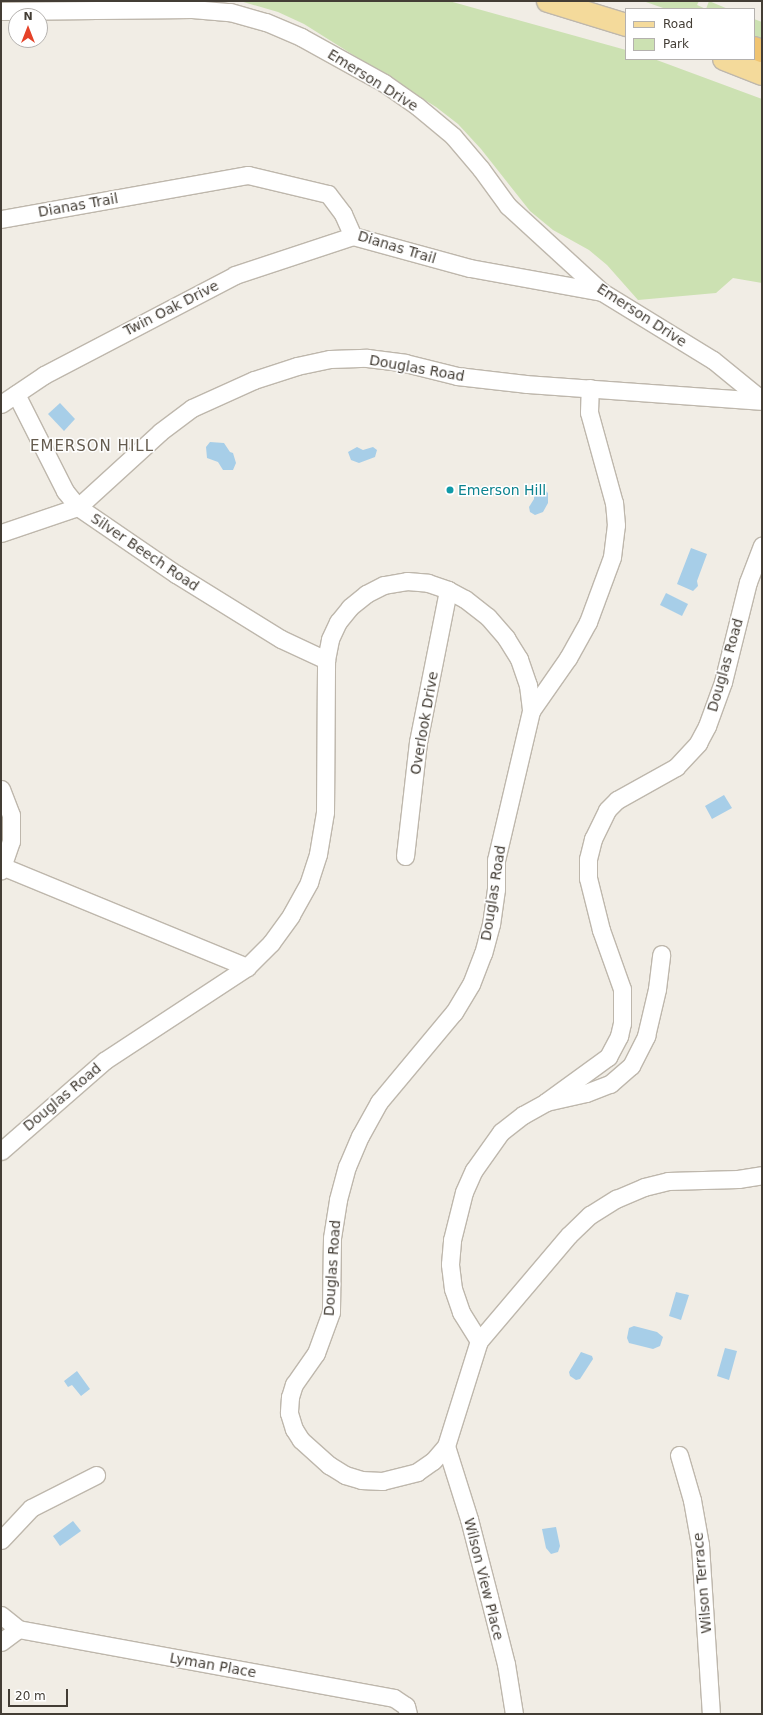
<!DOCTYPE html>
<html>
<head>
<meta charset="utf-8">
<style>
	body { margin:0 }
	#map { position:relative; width:763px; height:1715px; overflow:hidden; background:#f1ede5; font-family:"DejaVu Sans",sans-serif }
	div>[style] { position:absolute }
	.green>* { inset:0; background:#cce1b2 }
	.water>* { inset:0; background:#a7cee8 }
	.roads { filter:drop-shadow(1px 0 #beb7ac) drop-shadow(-1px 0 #beb7ac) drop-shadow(0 1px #beb7ac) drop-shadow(0 -1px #beb7ac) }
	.minor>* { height:17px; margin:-8.5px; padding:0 8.5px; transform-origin:8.5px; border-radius:8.5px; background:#fff }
	.primary>* { height:22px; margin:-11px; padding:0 11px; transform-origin:11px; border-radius:11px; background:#f4da9b }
	.motorway>* { height:22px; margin:-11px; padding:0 11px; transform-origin:11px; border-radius:11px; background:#f0c471 }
	.dots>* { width:11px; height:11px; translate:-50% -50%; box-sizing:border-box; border:2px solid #fff; border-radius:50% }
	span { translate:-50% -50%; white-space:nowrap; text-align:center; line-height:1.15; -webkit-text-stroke:3px #fff; paint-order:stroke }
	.street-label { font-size:14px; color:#433d35 }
	.culture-label { font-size:14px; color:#0d838f }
	.left { translate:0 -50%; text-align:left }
	.neighbourhood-label { font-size:15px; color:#645b4e; letter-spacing:1px }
	.frame { position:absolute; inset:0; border:2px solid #433d35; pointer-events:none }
	.legend { position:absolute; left:625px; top:8px; width:130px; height:52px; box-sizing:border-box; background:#fff; border:1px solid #b4b1ae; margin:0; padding:5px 7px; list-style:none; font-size:12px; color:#433d35 }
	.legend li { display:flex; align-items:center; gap:8px; height:20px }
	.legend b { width:20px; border:1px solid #b4b1ae }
	.north { position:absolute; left:8px; top:8px; width:40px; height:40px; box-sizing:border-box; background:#fff; border:1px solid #b4b1ae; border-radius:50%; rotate:0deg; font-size:11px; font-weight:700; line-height:16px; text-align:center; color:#433d35 }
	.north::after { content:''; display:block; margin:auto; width:14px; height:18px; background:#e54228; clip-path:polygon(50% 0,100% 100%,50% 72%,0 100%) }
	.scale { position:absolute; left:8px; top:1689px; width:60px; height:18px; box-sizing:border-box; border:2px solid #433d35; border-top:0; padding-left:5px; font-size:12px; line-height:14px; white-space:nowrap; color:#433d35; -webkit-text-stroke:3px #fff; paint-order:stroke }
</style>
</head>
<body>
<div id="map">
	<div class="green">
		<i style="clip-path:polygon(240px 1px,449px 1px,626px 50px,626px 59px,654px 59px,762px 99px,762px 283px,733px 278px,716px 293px,638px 300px,607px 265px,589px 250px,553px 230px,530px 211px,481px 149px,458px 124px,436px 107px,304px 24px,278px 12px)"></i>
		<i style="clip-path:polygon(643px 1px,699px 1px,697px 5px,706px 9px,709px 1px,728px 9px,666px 9px)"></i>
		<i style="clip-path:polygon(754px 19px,762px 22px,762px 43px,754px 40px)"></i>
	</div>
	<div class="water">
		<i style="clip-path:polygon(60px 403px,75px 419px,64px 431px,48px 414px)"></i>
		<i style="clip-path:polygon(210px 442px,224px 443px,230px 452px,233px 453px,236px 463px,233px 470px,223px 470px,218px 462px,207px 458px,206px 447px)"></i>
		<i style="clip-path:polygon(357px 447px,363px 450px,373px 447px,377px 450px,375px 457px,359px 463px,351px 460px,348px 452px)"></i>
		<i style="clip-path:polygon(542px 487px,548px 493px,548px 503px,543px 512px,535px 515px,530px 512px,529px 507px,534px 499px,534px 490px)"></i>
		<i style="clip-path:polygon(691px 548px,707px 554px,697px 581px,698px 586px,693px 591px,677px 584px)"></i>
		<i style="clip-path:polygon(666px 593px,688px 604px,682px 616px,660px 605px)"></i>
		<i style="clip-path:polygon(724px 795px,732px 808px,712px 819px,705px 806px)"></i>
		<i style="clip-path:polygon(676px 1292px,689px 1295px,681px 1320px,669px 1316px)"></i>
		<i style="clip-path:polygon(634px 1326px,657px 1332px,663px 1337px,660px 1346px,653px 1349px,629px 1343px,627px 1338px,629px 1328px)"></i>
		<i style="clip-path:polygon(725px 1348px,737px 1351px,729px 1380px,717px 1376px)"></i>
		<i style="clip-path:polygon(581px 1352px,592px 1356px,593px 1359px,580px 1379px,576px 1380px,570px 1376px,569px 1372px)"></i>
		<i style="clip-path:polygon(77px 1371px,90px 1389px,81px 1396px,72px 1385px,68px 1387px,64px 1381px)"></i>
		<i style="clip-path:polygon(73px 1521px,81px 1531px,60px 1546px,53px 1536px)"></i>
		<i style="clip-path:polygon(556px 1527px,560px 1546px,558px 1552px,551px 1554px,546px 1548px,542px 1529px)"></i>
	</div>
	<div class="roads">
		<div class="minor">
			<i style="left:1px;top:11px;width:191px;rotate:-0.6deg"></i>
			<i style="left:192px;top:9px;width:38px;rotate:5deg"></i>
			<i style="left:230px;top:12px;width:37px;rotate:16deg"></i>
			<i style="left:266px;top:22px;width:38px;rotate:23deg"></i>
			<i style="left:301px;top:37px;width:95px;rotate:29deg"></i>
			<i style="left:384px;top:83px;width:40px;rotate:34.9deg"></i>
			<i style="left:417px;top:106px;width:47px;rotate:39.8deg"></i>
			<i style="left:453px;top:136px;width:43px;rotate:49.7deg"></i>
			<i style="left:481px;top:169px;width:46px;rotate:53.9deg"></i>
			<i style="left:508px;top:206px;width:127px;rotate:42.5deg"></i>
			<i style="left:602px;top:292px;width:130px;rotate:31.5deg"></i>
			<i style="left:713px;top:360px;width:63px;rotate:39.2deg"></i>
			<i style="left:1px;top:219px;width:251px;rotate:-10.1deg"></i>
			<i style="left:248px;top:175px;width:82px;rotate:13.4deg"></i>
			<i style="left:328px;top:194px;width:25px;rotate:53deg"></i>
			<i style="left:343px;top:214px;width:24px;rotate:66deg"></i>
			<i style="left:353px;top:236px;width:121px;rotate:15.3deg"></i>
			<i style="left:470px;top:268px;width:134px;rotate:10.3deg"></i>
			<i style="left:16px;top:394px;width:109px;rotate:63.2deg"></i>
			<i style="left:65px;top:491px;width:21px;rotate:51deg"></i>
			<i style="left:78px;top:507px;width:119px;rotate:34.4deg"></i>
			<i style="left:176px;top:574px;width:123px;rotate:31.8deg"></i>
			<i style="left:281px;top:639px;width:50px;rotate:25deg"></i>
			<i style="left:1px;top:404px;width:52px;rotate:-34deg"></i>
			<i style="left:44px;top:375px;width:216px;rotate:-27.6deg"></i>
			<i style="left:235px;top:275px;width:124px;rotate:-18.3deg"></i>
			<i style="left:1px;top:533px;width:81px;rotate:-18.7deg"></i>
			<i style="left:78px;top:507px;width:111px;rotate:-42.4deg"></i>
			<i style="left:160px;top:432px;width:40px;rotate:-37deg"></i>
			<i style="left:192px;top:408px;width:68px;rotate:-24.3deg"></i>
			<i style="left:254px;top:380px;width:45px;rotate:-18deg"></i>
			<i style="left:297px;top:366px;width:34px;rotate:-12deg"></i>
			<i style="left:330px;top:359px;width:37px;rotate:-2deg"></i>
			<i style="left:367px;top:358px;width:38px;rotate:7deg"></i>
			<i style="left:405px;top:363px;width:54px;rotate:14deg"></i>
			<i style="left:457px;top:376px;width:69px;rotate:6.6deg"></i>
			<i style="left:526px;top:384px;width:237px;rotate:4.1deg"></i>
			<i style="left:531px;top:711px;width:65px;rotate:-55.1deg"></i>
			<i style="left:568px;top:658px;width:41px;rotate:-60.9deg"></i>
			<i style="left:588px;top:622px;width:69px;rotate:-69.7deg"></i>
			<i style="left:612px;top:557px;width:32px;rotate:-83deg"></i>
			<i style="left:616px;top:525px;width:22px;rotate:-95deg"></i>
			<i style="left:614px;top:503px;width:94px;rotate:-105.4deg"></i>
			<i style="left:589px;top:412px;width:24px;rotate:-88deg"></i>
			<i style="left:1px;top:789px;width:28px;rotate:69deg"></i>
			<i style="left:11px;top:815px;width:26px;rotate:90deg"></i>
			<i style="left:11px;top:841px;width:31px;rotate:109deg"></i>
			<i style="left:405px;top:856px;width:115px;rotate:-83.5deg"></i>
			<i style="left:418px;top:742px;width:155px;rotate:-78.8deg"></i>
			<i style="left:4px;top:867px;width:263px;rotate:22.4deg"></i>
			<i style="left:546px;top:1102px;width:77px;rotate:-36deg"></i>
			<i style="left:608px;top:1057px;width:24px;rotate:-62deg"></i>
			<i style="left:619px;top:1036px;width:13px;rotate:-77deg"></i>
			<i style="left:622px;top:1023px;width:34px;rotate:-90deg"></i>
			<i style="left:622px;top:989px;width:63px;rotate:-109.6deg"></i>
			<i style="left:601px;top:930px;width:54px;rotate:-104deg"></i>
			<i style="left:588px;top:878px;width:19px;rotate:-90deg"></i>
			<i style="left:588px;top:859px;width:21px;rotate:-76deg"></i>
			<i style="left:593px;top:839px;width:32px;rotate:-64deg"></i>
			<i style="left:607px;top:810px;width:14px;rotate:-45deg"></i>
			<i style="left:617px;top:800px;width:68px;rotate:-29.2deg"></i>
			<i style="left:676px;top:767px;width:33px;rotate:-47deg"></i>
			<i style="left:698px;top:743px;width:19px;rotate:-62deg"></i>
			<i style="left:707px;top:726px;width:47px;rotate:-70deg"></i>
			<i style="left:723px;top:682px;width:103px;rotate:-76deg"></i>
			<i style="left:748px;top:582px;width:39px;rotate:-69deg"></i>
			<i style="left:1px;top:1151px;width:137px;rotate:-41.1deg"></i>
			<i style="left:104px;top:1061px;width:171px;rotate:-33.3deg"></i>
			<i style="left:247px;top:967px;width:34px;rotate:-45deg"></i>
			<i style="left:271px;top:943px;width:34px;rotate:-54deg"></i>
			<i style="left:291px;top:915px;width:38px;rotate:-61deg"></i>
			<i style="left:309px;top:882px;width:29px;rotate:-72deg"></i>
			<i style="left:318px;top:854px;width:43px;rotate:-80.5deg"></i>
			<i style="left:325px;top:812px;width:152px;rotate:-89.6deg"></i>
			<i style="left:326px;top:660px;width:21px;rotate:-79deg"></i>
			<i style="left:330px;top:639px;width:19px;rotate:-65deg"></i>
			<i style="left:338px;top:622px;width:19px;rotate:-51deg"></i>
			<i style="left:350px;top:607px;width:21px;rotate:-39deg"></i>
			<i style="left:366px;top:594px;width:20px;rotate:-27deg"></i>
			<i style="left:384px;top:585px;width:23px;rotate:-10deg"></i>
			<i style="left:407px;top:581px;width:21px;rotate:5deg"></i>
			<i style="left:428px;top:583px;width:21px;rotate:19deg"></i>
			<i style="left:448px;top:590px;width:19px;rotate:28deg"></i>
			<i style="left:465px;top:599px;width:29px;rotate:38deg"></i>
			<i style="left:488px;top:617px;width:28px;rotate:49deg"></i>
			<i style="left:506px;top:638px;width:25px;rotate:58deg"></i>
			<i style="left:519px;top:659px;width:28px;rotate:71deg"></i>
			<i style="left:528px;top:685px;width:26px;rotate:83deg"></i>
			<i style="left:531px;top:711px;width:153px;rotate:103.2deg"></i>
			<i style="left:496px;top:860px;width:29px;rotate:90deg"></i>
			<i style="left:496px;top:889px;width:35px;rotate:98deg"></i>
			<i style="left:491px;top:924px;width:30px;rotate:105deg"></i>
			<i style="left:483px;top:953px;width:33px;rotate:111deg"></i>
			<i style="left:471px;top:984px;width:33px;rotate:121deg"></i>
			<i style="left:454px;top:1012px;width:117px;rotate:129.8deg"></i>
			<i style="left:379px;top:1102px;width:39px;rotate:119deg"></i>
			<i style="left:360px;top:1136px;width:33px;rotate:113deg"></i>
			<i style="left:347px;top:1166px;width:35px;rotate:105deg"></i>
			<i style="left:338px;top:1200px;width:38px;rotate:99deg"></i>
			<i style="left:332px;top:1238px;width:74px;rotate:90.8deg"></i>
			<i style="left:331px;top:1312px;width:44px;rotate:110.1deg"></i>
			<i style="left:316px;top:1353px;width:38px;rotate:125deg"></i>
			<i style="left:294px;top:1384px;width:14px;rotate:107deg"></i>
			<i style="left:290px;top:1397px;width:16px;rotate:94deg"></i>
			<i style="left:289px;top:1413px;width:17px;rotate:73deg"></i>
			<i style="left:294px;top:1429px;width:13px;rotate:58deg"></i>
			<i style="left:301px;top:1440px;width:38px;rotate:42deg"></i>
			<i style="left:329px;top:1465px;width:19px;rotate:32deg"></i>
			<i style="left:345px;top:1475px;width:17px;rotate:17deg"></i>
			<i style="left:361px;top:1480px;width:21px;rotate:3deg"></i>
			<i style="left:382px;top:1481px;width:36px;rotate:-14deg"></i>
			<i style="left:417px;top:1472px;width:19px;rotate:-35deg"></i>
			<i style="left:433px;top:1461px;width:20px;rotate:-49deg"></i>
			<i style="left:446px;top:1446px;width:110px;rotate:-72.6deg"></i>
			<i style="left:479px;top:1341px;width:139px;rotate:-49.7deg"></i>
			<i style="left:569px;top:1235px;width:29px;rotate:-44deg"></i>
			<i style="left:590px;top:1215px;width:31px;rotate:-32deg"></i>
			<i style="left:616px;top:1199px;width:30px;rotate:-23deg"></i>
			<i style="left:644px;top:1187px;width:25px;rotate:-14deg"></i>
			<i style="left:668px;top:1181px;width:70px;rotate:-1.6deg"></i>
			<i style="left:738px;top:1179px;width:24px;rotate:-9deg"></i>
			<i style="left:479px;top:1341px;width:34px;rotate:-122deg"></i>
			<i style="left:461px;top:1312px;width:24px;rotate:-109deg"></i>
			<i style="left:453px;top:1289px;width:25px;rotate:-97deg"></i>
			<i style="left:450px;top:1264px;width:24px;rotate:-85deg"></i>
			<i style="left:452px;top:1240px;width:49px;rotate:-76deg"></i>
			<i style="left:464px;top:1192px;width:24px;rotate:-66deg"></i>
			<i style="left:474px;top:1170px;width:47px;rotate:-54.6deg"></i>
			<i style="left:501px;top:1132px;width:28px;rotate:-38deg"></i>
			<i style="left:523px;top:1115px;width:26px;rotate:-29deg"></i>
			<i style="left:546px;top:1102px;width:41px;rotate:-12.7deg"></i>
			<i style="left:586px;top:1093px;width:26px;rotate:-21deg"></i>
			<i style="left:610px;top:1084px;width:28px;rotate:-41deg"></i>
			<i style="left:631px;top:1066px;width:34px;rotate:-63deg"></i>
			<i style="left:646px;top:1036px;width:48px;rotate:-76.8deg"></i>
			<i style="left:657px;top:989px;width:35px;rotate:-83deg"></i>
			<i style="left:446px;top:1446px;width:77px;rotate:72.5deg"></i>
			<i style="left:469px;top:1519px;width:81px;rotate:75.6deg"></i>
			<i style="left:489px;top:1597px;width:69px;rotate:75.8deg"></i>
			<i style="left:506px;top:1664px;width:51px;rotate:80.9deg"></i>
			<i style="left:679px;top:1455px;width:47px;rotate:73.9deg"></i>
			<i style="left:692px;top:1500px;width:46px;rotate:79.9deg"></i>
			<i style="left:700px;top:1545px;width:169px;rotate:86.3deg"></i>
			<i style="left:1px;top:1540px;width:44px;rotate:-46.8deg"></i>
			<i style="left:31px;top:1508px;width:73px;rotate:-26.9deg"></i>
			<i style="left:1px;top:1615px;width:22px;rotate:39deg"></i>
			<i style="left:18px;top:1629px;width:382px;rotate:10.4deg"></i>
			<i style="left:394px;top:1698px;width:14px;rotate:34deg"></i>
			<i style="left:406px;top:1706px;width:8px;rotate:76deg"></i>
			<i style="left:1px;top:1642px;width:21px;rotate:-37deg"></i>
		</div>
		<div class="primary">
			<i style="left:548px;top:1px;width:82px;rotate:17.1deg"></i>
			<i style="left:724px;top:59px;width:41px;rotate:21.5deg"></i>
		</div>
		<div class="motorway">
			<i style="left:754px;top:48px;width:9px;rotate:21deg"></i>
		</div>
	</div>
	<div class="dots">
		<i style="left:450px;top:490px;background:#0f9aa8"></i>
	</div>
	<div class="street-label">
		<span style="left:373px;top:80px;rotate:32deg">Emerson Drive</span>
		<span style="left:78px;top:205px;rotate:-10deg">Dianas Trail</span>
		<span style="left:397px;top:247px;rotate:17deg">Dianas Trail</span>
		<span style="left:171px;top:308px;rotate:-27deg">Twin Oak Drive</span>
		<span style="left:642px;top:315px;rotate:33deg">Emerson Drive</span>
		<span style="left:417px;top:368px;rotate:10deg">Douglas Road</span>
		<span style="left:145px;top:552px;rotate:34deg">Silver Beech Road</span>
		<span style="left:725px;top:665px;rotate:-74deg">Douglas Road</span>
		<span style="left:424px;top:723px;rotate:-80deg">Overlook Drive</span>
		<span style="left:493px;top:893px;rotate:-81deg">Douglas Road</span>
		<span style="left:62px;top:1097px;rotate:-40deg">Douglas Road</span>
		<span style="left:332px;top:1268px;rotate:-86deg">Douglas Road</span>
		<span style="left:484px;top:1579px;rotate:76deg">Wilson View Place</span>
		<span style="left:702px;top:1583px;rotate:-95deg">Wilson Terrace</span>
		<span style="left:213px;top:1665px;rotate:10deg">Lyman Place</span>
	</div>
	<div class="culture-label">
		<span class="left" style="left:458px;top:490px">Emerson Hill</span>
	</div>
	<div class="neighbourhood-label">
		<span style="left:92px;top:447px">EMERSON HILL</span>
	</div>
	<div class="frame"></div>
	<ul class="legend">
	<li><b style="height:5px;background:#f4da9b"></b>Road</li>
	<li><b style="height:11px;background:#cce1b2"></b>Park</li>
	</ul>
	<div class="north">N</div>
	<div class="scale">20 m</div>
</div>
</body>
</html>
